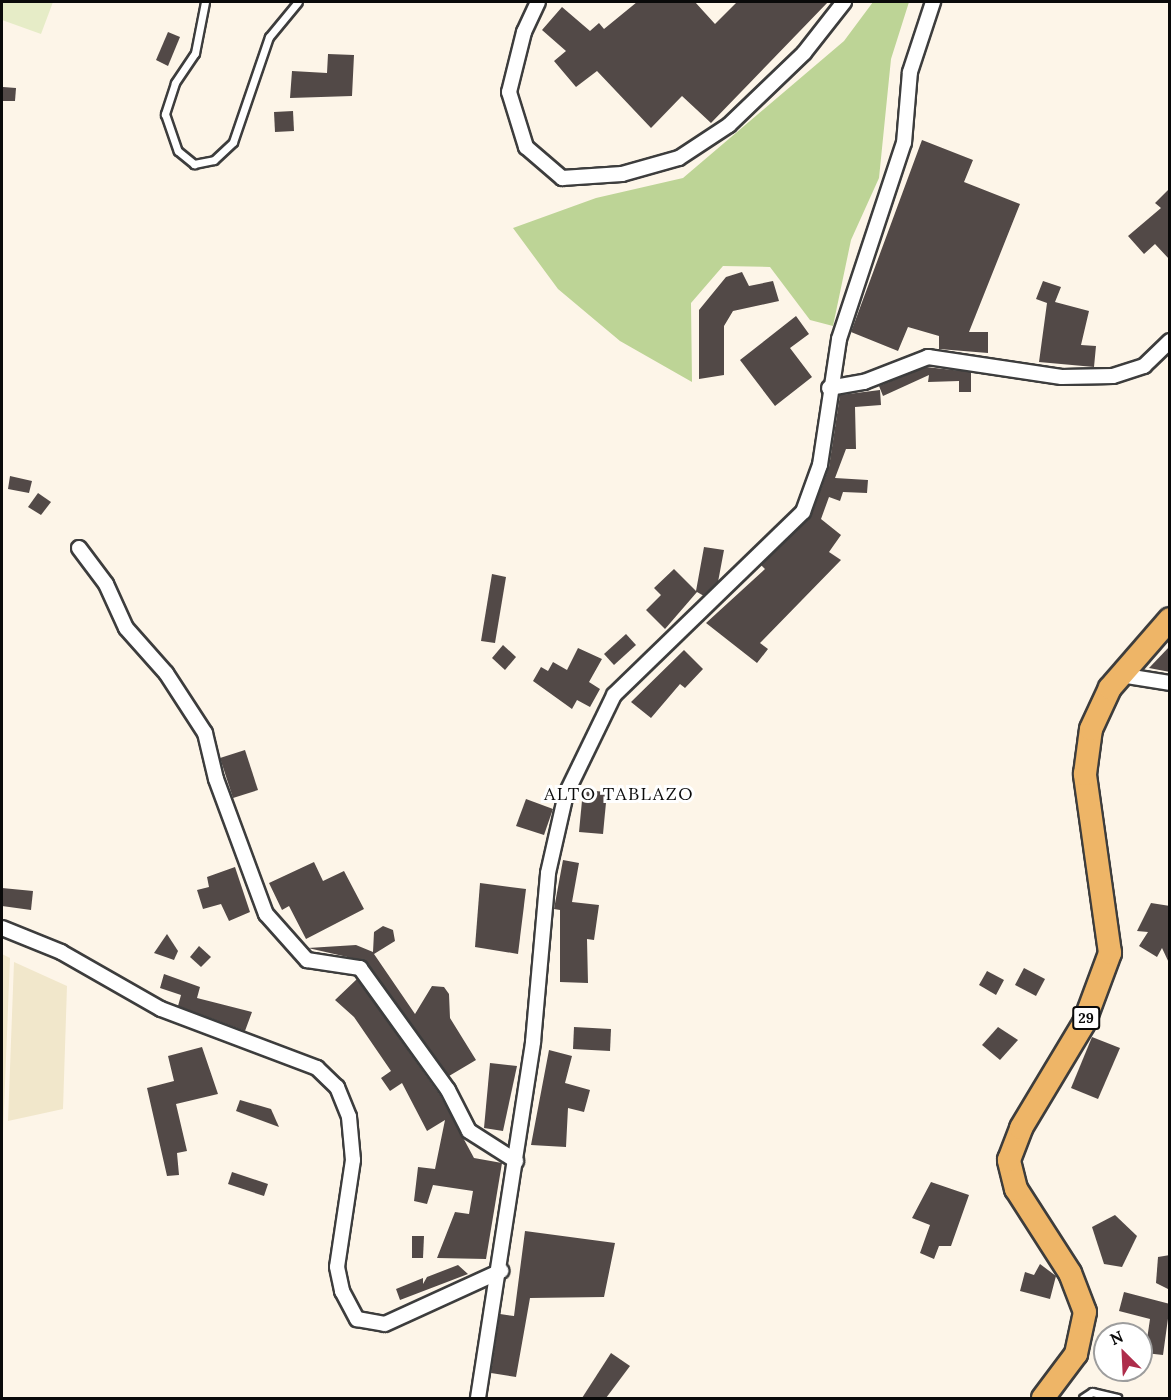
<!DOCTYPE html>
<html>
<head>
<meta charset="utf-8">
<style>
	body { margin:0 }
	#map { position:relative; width:1171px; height:1400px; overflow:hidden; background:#fdf5e8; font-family:Lora,serif }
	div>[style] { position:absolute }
	.farmland>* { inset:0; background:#f1e7cb }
	.forest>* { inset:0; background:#bdd496 }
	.pitch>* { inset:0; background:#e6ecc7 }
	.building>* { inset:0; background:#524947 }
	.roads { filter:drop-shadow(2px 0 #3d3d3d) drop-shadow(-2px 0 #3d3d3d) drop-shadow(0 2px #3d3d3d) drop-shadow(0 -2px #3d3d3d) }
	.service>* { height:7px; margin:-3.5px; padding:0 3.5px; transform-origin:3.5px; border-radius:3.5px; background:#fff }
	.minor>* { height:14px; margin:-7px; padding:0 7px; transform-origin:7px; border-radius:7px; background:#fff }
	.primary>* { height:22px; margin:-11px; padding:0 11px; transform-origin:11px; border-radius:11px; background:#eeb567 }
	span { translate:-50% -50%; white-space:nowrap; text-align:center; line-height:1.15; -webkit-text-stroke:6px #fff; paint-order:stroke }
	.shield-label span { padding:2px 4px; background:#fff; border:2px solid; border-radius:4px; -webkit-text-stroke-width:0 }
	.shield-label { font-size:14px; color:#0a0a0a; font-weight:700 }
	.quarter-label { font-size:18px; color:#0a0a0a; letter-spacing:1.5px }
	.frame { position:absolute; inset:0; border:3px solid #0a0a0a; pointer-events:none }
	.north { position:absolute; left:1093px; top:1322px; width:60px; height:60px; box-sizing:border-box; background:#fff; border:2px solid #9d9d9d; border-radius:50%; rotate:336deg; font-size:16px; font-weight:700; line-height:24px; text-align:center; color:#0a0a0a }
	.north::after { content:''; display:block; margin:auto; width:21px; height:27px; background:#ae2d4b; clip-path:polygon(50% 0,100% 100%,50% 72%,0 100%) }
</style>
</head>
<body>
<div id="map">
	<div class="farmland">
		<i style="clip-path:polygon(2px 954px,10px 958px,2px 1159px)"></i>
		<i style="clip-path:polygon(14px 962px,67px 986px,63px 1109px,8px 1121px)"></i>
	</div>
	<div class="forest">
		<i style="clip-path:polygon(873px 2px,909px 2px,891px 59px,879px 178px,851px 240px,833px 326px,810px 320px,770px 267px,723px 266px,691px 303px,692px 382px,620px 341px,558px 289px,513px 228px,596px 198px,683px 178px,844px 41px)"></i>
	</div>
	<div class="pitch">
		<i style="clip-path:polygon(2px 2px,53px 2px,41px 34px,2px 20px)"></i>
	</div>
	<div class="building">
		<i style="clip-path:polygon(637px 2px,695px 2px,715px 24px,737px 2px,828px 2px,711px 123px,682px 96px,651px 128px,597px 71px,576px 87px,554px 61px,566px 51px,542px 30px,562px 7px,590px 31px,599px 23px,604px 29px)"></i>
		<i style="clip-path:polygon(168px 32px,180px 37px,168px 66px,156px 60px)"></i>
		<i style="clip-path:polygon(328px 54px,354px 55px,352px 96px,290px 98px,292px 71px,327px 73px)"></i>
		<i style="clip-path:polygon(3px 87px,16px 88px,15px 101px,2px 101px)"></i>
		<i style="clip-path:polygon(293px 111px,294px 131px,275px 132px,274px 112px)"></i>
		<i style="clip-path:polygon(922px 140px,973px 160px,964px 182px,1020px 204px,969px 332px,988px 332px,988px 353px,939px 349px,939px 336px,908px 327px,898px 351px,851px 332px)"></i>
		<i style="clip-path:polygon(1170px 188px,1170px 260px,1155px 244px,1144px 254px,1128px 236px,1161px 208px,1155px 203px)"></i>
		<i style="clip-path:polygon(742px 272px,749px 286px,773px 281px,779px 301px,733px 311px,724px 326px,724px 375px,699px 379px,699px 310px,726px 277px)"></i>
		<i style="clip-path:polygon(1043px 281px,1061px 287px,1055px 302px,1089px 311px,1081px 345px,1096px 346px,1094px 367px,1039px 362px,1047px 303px,1036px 299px)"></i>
		<i style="clip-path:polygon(796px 316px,809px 334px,790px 348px,812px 377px,775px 406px,740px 360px)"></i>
		<i style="clip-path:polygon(926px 367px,971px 372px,971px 392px,959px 392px,959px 381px,928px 382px,929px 375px,883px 396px,879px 386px)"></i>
		<i style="clip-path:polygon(880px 390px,881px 405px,855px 407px,856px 449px,846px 449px,835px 478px,868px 480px,867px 493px,843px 492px,840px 501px,829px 497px,821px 519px,841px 535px,829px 552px,841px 560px,760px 643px,768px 649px,757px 663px,706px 623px,765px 569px,761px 565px,811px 516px,829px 467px,840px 395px)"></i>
		<i style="clip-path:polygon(10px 476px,32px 481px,29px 493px,8px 489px)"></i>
		<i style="clip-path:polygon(38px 493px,51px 502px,41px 515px,28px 507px)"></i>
		<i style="clip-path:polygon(704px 547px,724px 550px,718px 582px,704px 596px,697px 592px,665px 629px,646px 610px,661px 595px,654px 588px,674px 569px,696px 591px)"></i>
		<i style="clip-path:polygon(492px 574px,506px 577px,495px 643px,481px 641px)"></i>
		<i style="clip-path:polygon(626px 634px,636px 645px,614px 665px,604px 654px)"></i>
		<i style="clip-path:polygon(503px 645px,516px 657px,505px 670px,492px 658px)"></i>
		<i style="clip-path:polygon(1170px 646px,1170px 672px,1149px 668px)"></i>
		<i style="clip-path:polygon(578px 648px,602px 659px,589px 682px,600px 689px,590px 707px,577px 700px,572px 709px,533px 681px,541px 667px,548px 671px,553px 662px,567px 670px)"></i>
		<i style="clip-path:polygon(684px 650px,703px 669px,685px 688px,680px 684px,651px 718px,631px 702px)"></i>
		<i style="clip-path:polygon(245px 750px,258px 790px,233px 798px,220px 758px)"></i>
		<i style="clip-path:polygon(583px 790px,607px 792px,603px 834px,579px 832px)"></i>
		<i style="clip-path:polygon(526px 799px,553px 809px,544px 835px,516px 826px)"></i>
		<i style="clip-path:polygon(563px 860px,579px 863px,572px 902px,599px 905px,594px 940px,587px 939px,588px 983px,560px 982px,560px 910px,554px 909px)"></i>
		<i style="clip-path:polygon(314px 862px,323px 881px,344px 871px,364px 909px,306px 939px,289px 906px,282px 910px,269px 883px)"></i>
		<i style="clip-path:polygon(235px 867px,250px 912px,229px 921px,221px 904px,203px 909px,197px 890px,209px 887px,207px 877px)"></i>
		<i style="clip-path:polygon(480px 883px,526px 889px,518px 954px,475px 947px)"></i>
		<i style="clip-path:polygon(2px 888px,33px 891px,31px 910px,2px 906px)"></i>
		<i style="clip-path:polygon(1151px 903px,1170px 906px,1170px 965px,1162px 948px,1157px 957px,1139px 946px,1148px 932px,1137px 931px)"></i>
		<i style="clip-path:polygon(383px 926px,393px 930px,395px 941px,374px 954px,415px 1014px,432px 986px,444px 987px,449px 994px,450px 1018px,476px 1060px,449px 1076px,365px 961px,308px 948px,356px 945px,373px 952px,374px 932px)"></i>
		<i style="clip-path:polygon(167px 934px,178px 951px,174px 960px,154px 953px)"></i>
		<i style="clip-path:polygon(199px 946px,211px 957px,201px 967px,190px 957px)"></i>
		<i style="clip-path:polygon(1024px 968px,1045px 979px,1036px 996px,1015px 985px)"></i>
		<i style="clip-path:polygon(987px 971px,1004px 980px,996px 995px,979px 985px)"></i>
		<i style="clip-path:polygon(164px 974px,200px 987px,197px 998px,252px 1012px,245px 1031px,178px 1006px,181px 995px,160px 988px)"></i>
		<i style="clip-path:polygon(357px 979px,440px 1095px,474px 1158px,502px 1163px,486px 1259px,437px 1258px,455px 1212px,469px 1214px,473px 1191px,433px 1185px,427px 1204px,414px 1201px,418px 1167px,435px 1169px,445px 1120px,427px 1131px,402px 1083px,390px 1091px,381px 1078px,391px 1071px,354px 1017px,335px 1000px)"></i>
		<i style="clip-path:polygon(574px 1027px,611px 1029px,610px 1051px,573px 1049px)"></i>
		<i style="clip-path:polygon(998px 1027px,1018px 1040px,1000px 1060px,982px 1045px)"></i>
		<i style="clip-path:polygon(1092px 1037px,1120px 1048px,1098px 1099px,1071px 1088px)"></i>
		<i style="clip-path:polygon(202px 1047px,218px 1094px,176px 1104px,187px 1151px,177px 1153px,179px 1175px,167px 1176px,147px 1088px,174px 1081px,168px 1056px)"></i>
		<i style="clip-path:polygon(549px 1050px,572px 1056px,565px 1083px,590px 1090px,584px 1112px,568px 1108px,566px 1147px,531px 1145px)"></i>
		<i style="clip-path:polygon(490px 1063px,517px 1066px,503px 1131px,484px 1128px)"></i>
		<i style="clip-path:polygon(240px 1100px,271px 1109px,279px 1127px,236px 1111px)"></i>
		<i style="clip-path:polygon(232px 1172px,268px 1184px,264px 1196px,228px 1184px)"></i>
		<i style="clip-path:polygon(931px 1182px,969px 1195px,951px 1246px,939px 1246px,934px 1259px,920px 1253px,930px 1225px,912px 1218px)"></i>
		<i style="clip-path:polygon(1115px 1215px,1137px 1236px,1122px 1267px,1104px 1264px,1092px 1227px)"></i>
		<i style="clip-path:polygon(525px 1231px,615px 1243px,604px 1297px,530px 1298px,516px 1377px,491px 1373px,500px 1314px,514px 1316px)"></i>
		<i style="clip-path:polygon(412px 1236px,424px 1236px,423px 1258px,412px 1258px)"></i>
		<i style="clip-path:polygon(1170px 1255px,1170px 1290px,1156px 1283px,1158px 1257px)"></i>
		<i style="clip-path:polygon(1040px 1264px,1056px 1276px,1050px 1299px,1020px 1291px,1025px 1272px,1034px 1275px)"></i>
		<i style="clip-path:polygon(458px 1265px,468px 1274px,400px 1300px,396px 1289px,423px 1278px,423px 1284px,427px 1277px)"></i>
		<i style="clip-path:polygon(1124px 1292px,1170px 1304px,1163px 1355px,1145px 1353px,1150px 1319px,1119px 1311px)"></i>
		<i style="clip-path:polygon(611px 1353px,630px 1366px,606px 1398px,582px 1398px)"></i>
	</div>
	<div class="roads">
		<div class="service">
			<i style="left:205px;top:2px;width:52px;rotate:101.1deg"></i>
			<i style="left:195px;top:53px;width:36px;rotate:124deg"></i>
			<i style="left:175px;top:83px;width:33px;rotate:108deg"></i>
			<i style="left:165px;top:114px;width:39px;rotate:71deg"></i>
			<i style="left:178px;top:151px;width:21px;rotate:39deg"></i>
			<i style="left:194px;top:164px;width:20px;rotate:-11deg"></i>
			<i style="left:214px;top:160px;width:26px;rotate:-43deg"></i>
			<i style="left:233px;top:142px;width:111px;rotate:-71.1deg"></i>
			<i style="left:269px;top:37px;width:45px;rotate:-50.4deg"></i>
			<i style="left:1083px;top:1398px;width:11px;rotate:-34deg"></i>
			<i style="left:1092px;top:1392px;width:26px;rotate:13deg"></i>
		</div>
		<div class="minor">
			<i style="left:538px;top:2px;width:33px;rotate:115deg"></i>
			<i style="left:524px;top:32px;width:62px;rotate:104deg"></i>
			<i style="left:509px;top:92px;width:58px;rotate:72.8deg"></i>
			<i style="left:526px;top:147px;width:48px;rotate:40.7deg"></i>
			<i style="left:562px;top:178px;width:60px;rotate:-3.8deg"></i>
			<i style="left:622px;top:174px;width:59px;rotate:-15.7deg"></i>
			<i style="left:679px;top:158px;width:60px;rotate:-33.4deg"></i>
			<i style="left:729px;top:125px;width:104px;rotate:-43.8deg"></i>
			<i style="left:804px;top:53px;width:65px;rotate:-51.9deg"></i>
			<i style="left:829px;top:388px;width:36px;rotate:-10deg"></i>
			<i style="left:864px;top:382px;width:69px;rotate:-21.3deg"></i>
			<i style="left:928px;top:357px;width:135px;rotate:8.5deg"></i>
			<i style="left:1062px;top:377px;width:51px;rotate:-1.1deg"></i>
			<i style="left:1113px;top:376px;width:33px;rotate:-18deg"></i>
			<i style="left:1144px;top:366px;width:36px;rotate:-44deg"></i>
			<i style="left:79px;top:548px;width:45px;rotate:53.1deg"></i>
			<i style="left:106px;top:584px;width:48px;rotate:65.6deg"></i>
			<i style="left:126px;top:628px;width:60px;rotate:48.4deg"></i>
			<i style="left:166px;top:673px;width:72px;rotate:57deg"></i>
			<i style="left:205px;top:733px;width:47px;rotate:76.6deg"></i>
			<i style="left:216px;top:779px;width:144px;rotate:69.7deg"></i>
			<i style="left:266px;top:914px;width:62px;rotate:48.3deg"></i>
			<i style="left:307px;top:960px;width:54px;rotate:8.6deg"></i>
			<i style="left:360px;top:968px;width:150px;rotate:54.2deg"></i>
			<i style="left:448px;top:1090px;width:46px;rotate:62.9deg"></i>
			<i style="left:469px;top:1131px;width:56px;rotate:32.6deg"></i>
			<i style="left:1120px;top:675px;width:51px;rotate:9.1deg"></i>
			<i style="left:2px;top:928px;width:64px;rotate:22.1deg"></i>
			<i style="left:61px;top:952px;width:115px;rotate:29.7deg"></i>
			<i style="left:161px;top:1009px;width:167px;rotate:20.7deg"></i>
			<i style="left:317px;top:1068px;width:28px;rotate:44deg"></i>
			<i style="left:337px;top:1087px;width:32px;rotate:68deg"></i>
			<i style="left:349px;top:1117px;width:43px;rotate:84.7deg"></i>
			<i style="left:353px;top:1160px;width:108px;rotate:98.5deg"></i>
			<i style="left:337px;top:1267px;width:25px;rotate:78deg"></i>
			<i style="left:342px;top:1291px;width:32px;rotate:62deg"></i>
			<i style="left:357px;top:1319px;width:28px;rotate:10deg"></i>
			<i style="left:385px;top:1324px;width:128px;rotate:-24.6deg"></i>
			<i style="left:478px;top:1398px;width:360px;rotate:-81.2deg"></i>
			<i style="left:533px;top:1042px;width:170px;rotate:-84.9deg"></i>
			<i style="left:548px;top:873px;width:81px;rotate:-77.2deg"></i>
			<i style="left:566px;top:794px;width:110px;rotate:-64.1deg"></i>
			<i style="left:614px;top:695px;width:263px;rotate:-44.1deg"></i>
			<i style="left:803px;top:512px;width:50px;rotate:-70.1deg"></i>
			<i style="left:820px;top:465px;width:127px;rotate:-81.4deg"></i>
			<i style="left:839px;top:339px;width:206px;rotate:-71.7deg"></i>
			<i style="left:904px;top:143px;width:71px;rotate:-85.2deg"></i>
			<i style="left:910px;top:72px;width:74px;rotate:-71.8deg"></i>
		</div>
		<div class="primary">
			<i style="left:1043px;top:1398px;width:55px;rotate:-53.1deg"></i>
			<i style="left:1076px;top:1354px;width:43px;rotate:-77.9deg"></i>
			<i style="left:1085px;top:1312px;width:42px;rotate:-111deg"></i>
			<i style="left:1070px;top:1273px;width:100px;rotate:-122.7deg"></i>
			<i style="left:1016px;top:1189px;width:30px;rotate:-104deg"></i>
			<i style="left:1009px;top:1160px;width:34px;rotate:-69deg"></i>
			<i style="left:1021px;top:1128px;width:122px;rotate:-59deg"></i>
			<i style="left:1084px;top:1023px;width:75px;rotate:-69.6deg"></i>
			<i style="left:1110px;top:953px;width:181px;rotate:-98deg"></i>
			<i style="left:1085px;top:774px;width:45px;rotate:-82.4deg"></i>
			<i style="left:1091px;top:729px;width:45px;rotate:-65.1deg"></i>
			<i style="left:1110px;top:688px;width:91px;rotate:-49deg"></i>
		</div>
	</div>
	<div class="shield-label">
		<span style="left:1086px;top:1018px">29</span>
	</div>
	<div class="quarter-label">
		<span style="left:619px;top:794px">ALTO TABLAZO</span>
	</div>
	<div class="frame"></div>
	<div class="north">N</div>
</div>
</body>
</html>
